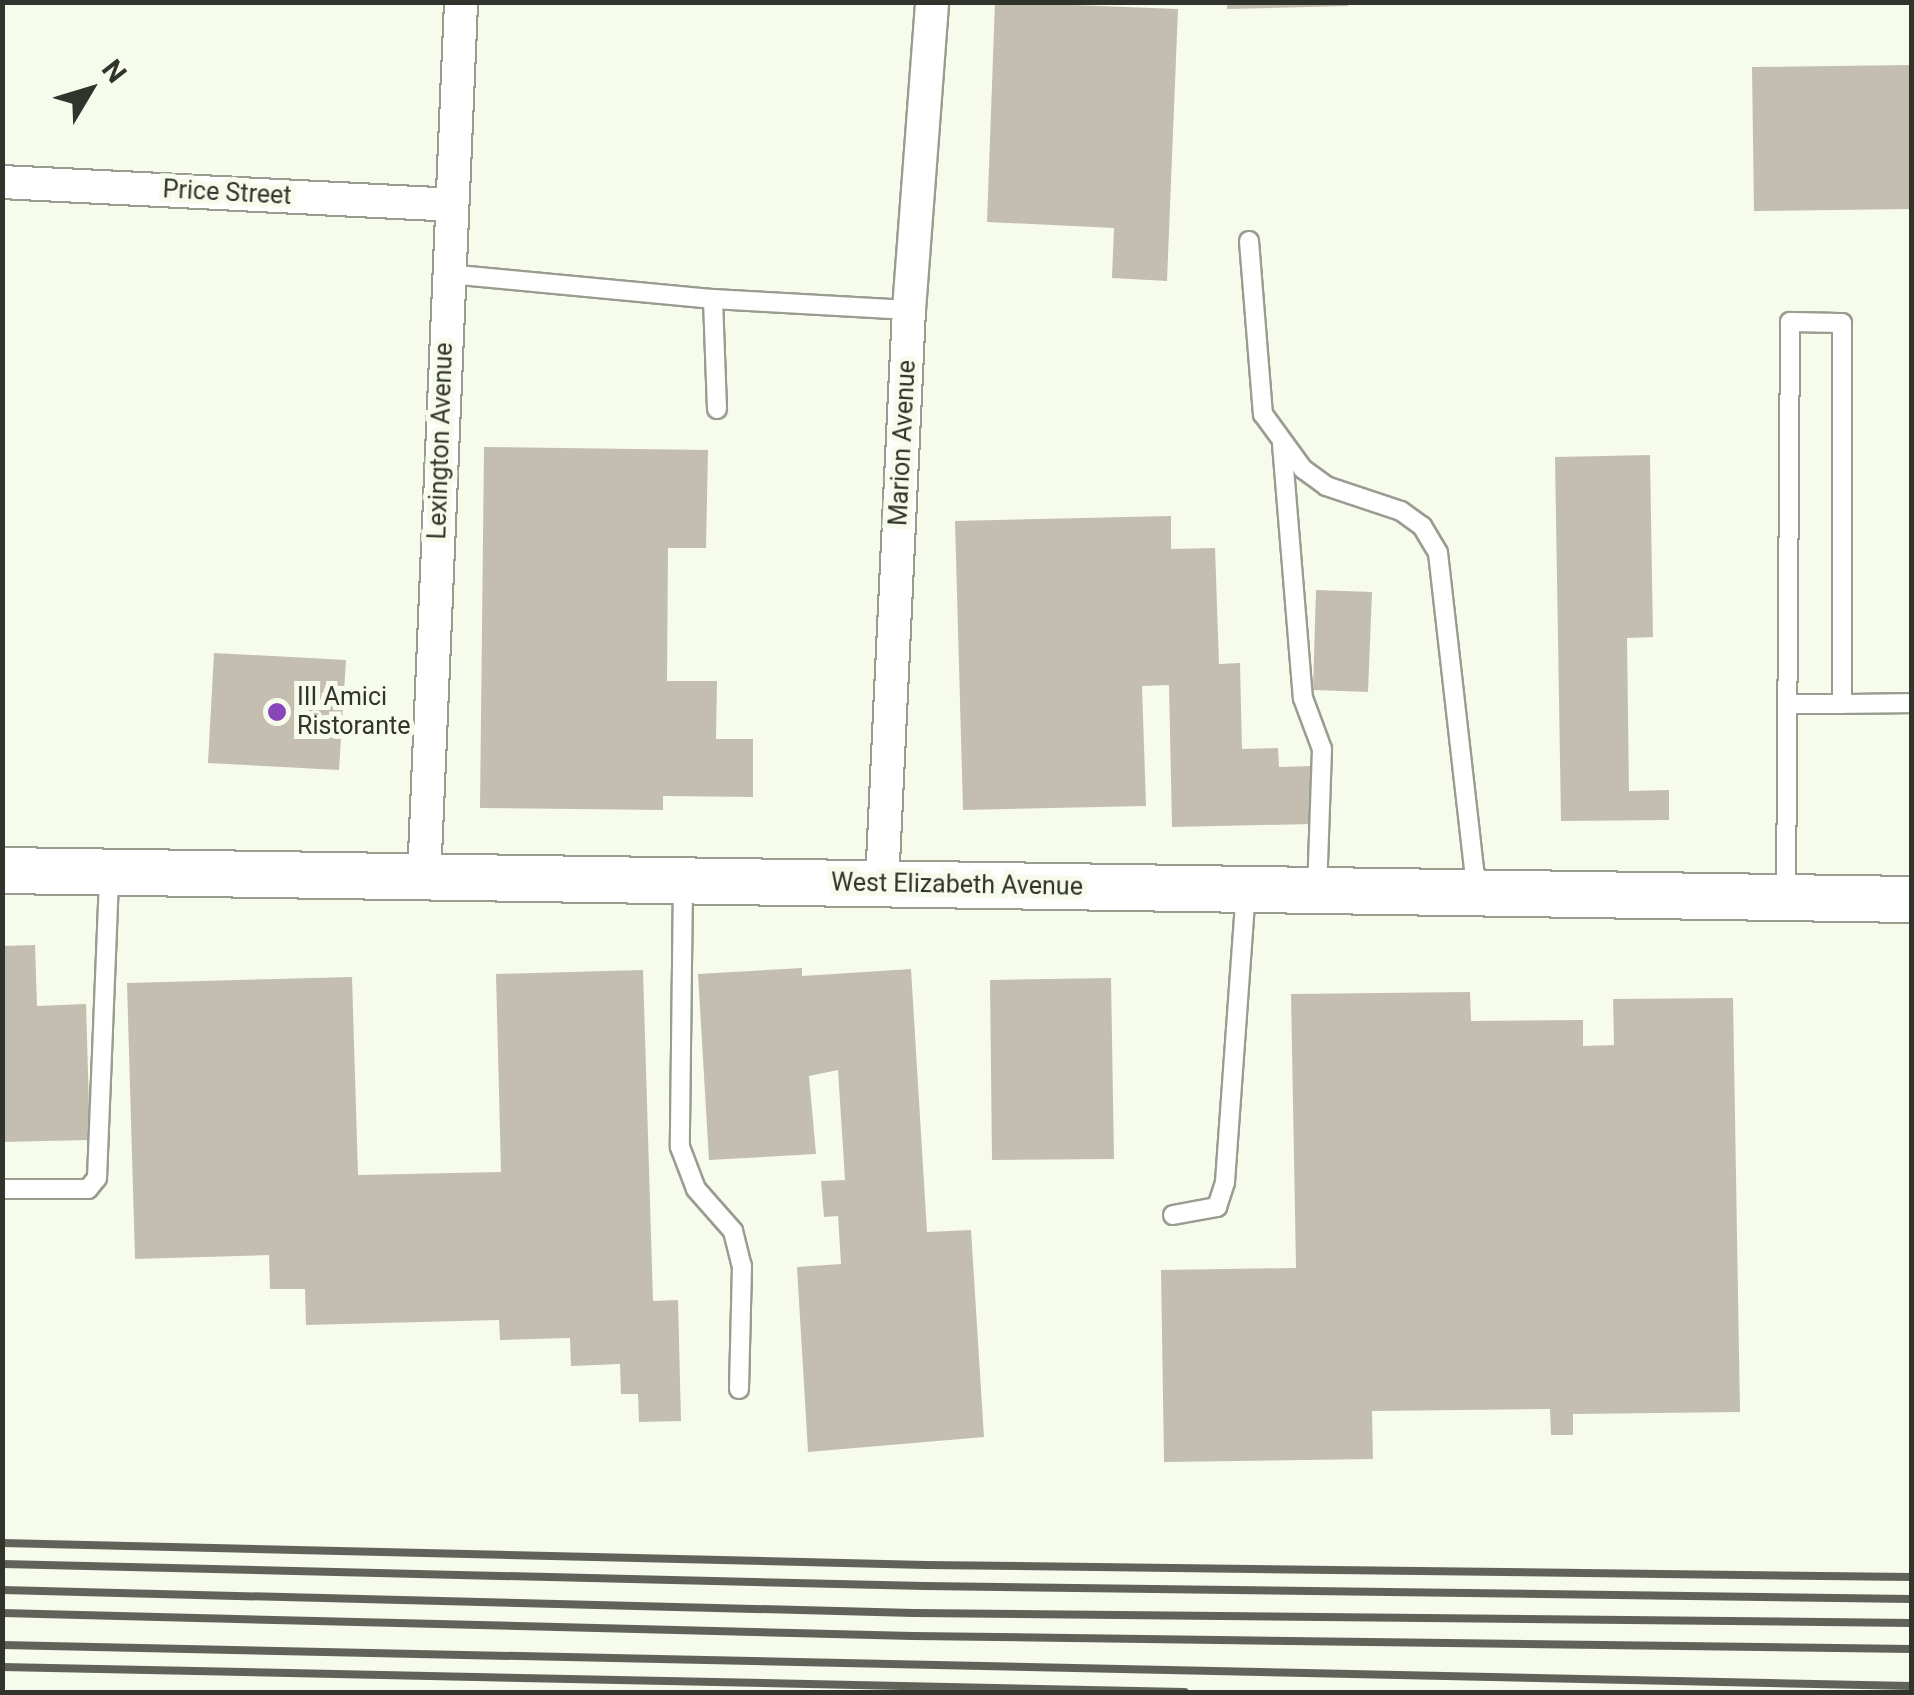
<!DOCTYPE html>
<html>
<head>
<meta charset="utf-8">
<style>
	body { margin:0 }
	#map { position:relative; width:1914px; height:1695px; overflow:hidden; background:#f7fbec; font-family:Roboto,sans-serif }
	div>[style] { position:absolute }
	.building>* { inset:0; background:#c4beb0 }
	.roads { filter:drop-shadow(2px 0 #999d90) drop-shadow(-2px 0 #999d90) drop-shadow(0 2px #999d90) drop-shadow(0 -2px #999d90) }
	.lane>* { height:18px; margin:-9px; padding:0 9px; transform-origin:9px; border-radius:9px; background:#fff }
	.street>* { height:32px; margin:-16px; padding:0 16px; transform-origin:16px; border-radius:16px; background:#fff }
	.secondary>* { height:45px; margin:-22.5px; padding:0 22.5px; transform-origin:22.5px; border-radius:22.5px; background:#fff }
	.rail>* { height:8px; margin:-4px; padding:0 4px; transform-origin:4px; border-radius:4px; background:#61635b }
	.dots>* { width:28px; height:28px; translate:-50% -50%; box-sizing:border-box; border:5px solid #f7fbec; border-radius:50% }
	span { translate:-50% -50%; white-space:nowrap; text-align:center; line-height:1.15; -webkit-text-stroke:10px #f7fbec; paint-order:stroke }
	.street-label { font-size:25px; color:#31332d }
	.poi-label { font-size:25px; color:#31332d }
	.left { translate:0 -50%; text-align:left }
	.frame { position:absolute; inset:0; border:5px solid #31332d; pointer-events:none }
	.north { position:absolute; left:40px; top:40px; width:100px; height:100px; -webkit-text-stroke:8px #f7fbec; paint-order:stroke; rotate:52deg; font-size:28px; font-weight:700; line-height:40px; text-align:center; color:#31332d }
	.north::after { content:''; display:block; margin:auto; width:35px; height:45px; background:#31332d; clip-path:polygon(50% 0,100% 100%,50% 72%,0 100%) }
</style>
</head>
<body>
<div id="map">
	<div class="building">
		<i style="clip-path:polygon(995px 2px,1178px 9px,1167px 281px,1112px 278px,1114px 228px,987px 222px)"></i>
		<i style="clip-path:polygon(1227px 2px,1348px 2px,1348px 6px,1227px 9px)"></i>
		<i style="clip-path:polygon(1912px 65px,1912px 209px,1754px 211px,1752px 67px)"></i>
		<i style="clip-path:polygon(484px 447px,708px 450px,706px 548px,668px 548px,667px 681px,717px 681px,716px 739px,753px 739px,753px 797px,663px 796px,663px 810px,480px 808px)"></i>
		<i style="clip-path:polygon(1650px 455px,1653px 637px,1627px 638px,1629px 791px,1669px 790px,1669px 820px,1561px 821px,1555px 457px)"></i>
		<i style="clip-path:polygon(1171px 516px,1171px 549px,1215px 548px,1219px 664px,1240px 663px,1242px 749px,1278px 748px,1279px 767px,1311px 766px,1312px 824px,1172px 827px,1169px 685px,1142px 686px,1146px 806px,963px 810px,955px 521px)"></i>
		<i style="clip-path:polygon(1316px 590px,1372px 592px,1368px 692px,1313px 690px)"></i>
		<i style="clip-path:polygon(214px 653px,346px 660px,339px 770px,208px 763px)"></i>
		<i style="clip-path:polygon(35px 945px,37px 1006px,86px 1004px,90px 1140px,2px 1142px,2px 946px)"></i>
		<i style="clip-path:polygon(802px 968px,802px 976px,911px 969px,927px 1232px,971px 1230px,984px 1437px,808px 1452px,797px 1267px,841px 1264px,838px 1216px,824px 1217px,821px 1181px,845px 1180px,838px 1070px,809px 1076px,816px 1154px,709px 1160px,698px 974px)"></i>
		<i style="clip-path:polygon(643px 970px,653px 1301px,678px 1300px,681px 1421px,639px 1422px,638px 1394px,621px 1394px,620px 1364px,571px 1366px,570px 1338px,500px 1340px,499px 1320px,306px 1325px,305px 1289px,270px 1289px,269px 1255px,135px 1259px,127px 983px,352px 977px,358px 1175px,501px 1172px,496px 974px)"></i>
		<i style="clip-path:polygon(1111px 978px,1114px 1159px,992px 1160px,990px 980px)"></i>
		<i style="clip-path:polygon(1470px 992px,1471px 1021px,1583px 1020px,1583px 1046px,1614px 1045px,1613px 999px,1733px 998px,1740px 1412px,1573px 1414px,1573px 1435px,1551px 1435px,1550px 1409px,1372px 1411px,1373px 1459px,1164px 1462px,1161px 1270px,1296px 1268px,1291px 994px)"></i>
	</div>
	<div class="roads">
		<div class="lane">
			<i style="left:1249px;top:241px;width:174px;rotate:85.4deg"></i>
			<i style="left:1263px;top:414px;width:68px;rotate:54deg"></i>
			<i style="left:1303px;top:469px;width:29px;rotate:36deg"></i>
			<i style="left:1326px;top:486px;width:79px;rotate:18.4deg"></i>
			<i style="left:1401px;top:511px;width:26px;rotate:36deg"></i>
			<i style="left:1422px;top:526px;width:31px;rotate:59deg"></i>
			<i style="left:1438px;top:553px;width:342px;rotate:83.5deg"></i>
			<i style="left:448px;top:274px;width:266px;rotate:5.4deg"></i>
			<i style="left:717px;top:409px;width:110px;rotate:-92.1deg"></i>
			<i style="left:713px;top:299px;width:196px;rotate:3.2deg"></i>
			<i style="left:1282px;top:444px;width:255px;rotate:85.3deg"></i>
			<i style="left:1303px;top:698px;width:54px;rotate:69.6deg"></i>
			<i style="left:1322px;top:749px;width:142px;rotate:92deg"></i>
			<i style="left:1788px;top:704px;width:54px"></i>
			<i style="left:683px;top:883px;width:264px;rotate:90.7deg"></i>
			<i style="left:680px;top:1147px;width:45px;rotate:69.1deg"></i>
			<i style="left:696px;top:1189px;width:56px;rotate:48.6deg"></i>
			<i style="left:733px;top:1231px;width:36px;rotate:76deg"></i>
			<i style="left:742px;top:1266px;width:123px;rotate:91.4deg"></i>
			<i style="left:1786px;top:899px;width:577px;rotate:-89.6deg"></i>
			<i style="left:1790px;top:322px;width:52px;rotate:1.1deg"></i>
			<i style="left:1842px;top:323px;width:381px;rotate:90deg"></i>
			<i style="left:1842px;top:704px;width:70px;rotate:-0.8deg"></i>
			<i style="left:2px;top:1189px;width:86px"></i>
			<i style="left:88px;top:1189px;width:14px;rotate:-51deg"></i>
			<i style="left:97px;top:1178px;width:305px;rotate:-87.7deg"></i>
			<i style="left:1173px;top:1215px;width:45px;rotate:-10.3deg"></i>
			<i style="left:1217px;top:1207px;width:26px;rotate:-72deg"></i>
			<i style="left:1225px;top:1182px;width:292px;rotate:-85.9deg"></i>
		</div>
		<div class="street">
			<i style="left:2px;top:182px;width:450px;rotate:2.9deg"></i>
			<i style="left:424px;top:879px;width:878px;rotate:-87.58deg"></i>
			<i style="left:882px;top:884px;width:575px;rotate:-87.31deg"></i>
			<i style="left:909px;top:310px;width:309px;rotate:-85.7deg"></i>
		</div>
		<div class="secondary">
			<i style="left:2px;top:870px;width:1910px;rotate:0.87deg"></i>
		</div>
	</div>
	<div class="rail">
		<i style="left:2px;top:1543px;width:924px;rotate:1.36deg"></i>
		<i style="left:926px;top:1565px;width:986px;rotate:0.7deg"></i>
		<i style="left:2px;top:1564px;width:923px;rotate:1.37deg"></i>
		<i style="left:925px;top:1586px;width:987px;rotate:0.75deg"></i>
		<i style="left:2px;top:1590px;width:912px;rotate:1.44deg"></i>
		<i style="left:914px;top:1613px;width:998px;rotate:0.57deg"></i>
		<i style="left:2px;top:1613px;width:911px;rotate:1.45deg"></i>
		<i style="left:913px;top:1636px;width:999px;rotate:0.75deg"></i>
		<i style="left:2px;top:1645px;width:1910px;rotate:1.23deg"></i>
		<i style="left:2px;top:1667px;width:1183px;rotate:1.21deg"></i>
	</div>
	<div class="dots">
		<i style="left:277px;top:712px;background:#8946bb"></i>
	</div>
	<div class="street-label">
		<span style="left:227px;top:193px;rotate:3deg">Price Street</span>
		<span style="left:441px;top:441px;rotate:-88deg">Lexington Avenue</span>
		<span style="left:903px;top:443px;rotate:-87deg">Marion Avenue</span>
		<span style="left:957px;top:885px;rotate:1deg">West Elizabeth Avenue</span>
	</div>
	<div class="poi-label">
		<span class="left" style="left:297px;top:712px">III Amici<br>Ristorante</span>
	</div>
	<div class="frame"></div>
	<div class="north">N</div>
</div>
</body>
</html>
